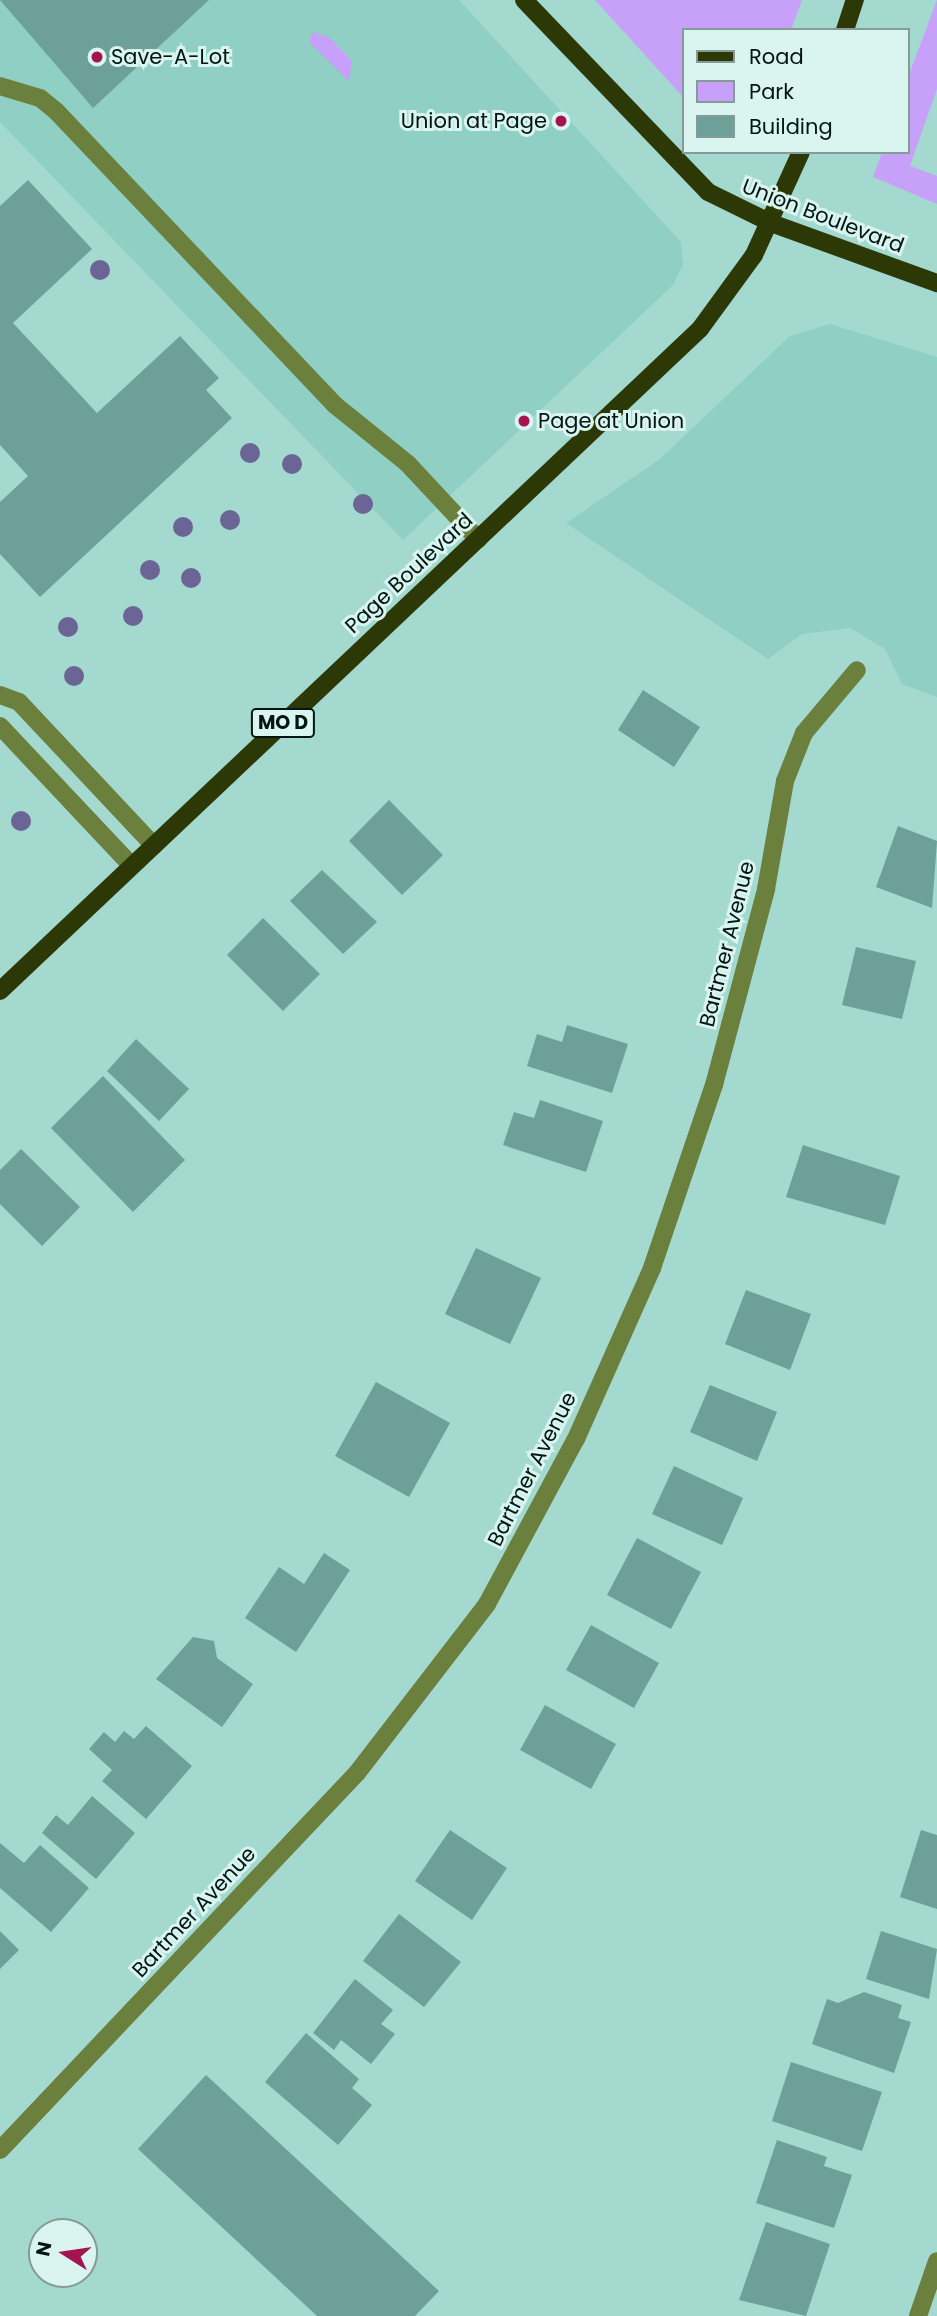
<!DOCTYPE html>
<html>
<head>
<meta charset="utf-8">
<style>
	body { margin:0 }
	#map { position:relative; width:937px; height:2316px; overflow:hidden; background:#a4d9d0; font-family:Poppins,sans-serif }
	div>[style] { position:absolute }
	.built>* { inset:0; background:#8fcfc4 }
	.green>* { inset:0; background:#c7a1f9 }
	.building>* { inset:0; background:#6ca098 }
	.minor>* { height:18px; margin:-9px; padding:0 9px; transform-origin:9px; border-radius:9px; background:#6c803d }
	.major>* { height:18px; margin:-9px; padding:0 9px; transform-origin:9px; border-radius:9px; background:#2c3907 }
	.trees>* { width:20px; height:20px; margin:-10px; border-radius:50%; background:#6b6595 }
	.dots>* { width:19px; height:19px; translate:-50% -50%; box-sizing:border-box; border:4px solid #daf4ef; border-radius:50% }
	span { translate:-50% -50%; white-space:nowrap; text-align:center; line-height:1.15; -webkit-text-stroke:6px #daf4ef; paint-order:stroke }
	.shield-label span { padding:2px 5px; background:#daf4ef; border:2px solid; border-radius:5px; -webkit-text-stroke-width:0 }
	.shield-label { font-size:19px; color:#021613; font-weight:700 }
	.poi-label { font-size:21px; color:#021613 }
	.left { translate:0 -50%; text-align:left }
	.right { translate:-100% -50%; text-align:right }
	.street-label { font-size:21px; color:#021613 }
	.legend { position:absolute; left:682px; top:28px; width:228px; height:126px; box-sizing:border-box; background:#daf4ef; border:2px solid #849b97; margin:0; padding:9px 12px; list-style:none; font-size:21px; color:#021613 }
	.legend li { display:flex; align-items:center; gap:14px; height:35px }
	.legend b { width:35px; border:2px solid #849b97 }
	.north { position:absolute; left:28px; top:2218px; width:70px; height:70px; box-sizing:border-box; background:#daf4ef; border:2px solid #849b97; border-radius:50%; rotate:282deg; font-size:19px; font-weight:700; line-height:28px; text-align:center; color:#021613 }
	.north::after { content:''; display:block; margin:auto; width:24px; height:32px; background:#a61351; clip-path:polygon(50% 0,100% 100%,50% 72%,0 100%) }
</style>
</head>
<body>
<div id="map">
	<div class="built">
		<i style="clip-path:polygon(0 0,459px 0,681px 242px,683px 265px,673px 285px,403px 540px,0 122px)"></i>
		<i style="clip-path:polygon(830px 324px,937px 357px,937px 697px,902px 684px,885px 649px,850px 628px,802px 634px,768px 659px,566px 523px,660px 459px,790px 336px)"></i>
	</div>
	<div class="green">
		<i style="clip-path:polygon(595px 0,802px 0,791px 30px,683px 30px,683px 97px)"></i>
		<i style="clip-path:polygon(937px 0,937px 89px,910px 166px,937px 176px,937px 204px,873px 177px,882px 152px,907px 152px,907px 80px)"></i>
		<i style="clip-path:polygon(313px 32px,329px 37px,352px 61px,349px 81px,309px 42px)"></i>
	</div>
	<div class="building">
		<i style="clip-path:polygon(0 0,209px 0,93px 108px)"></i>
		<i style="clip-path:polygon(28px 180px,92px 249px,13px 323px,97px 413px,180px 336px,219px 378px,206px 390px,232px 418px,40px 597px,0 554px,0 502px,28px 476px,0 445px,0 206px)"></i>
		<i style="clip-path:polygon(643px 690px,700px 727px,674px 767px,618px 730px)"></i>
		<i style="clip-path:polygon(389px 800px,443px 855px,402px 895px,349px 841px)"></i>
		<i style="clip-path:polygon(898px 826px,937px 841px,932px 908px,876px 887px)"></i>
		<i style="clip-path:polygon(322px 870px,377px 922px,343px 954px,290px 901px)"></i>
		<i style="clip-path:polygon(263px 918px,320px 974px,283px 1011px,227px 955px)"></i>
		<i style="clip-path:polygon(856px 947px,916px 961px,902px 1019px,842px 1005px)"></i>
		<i style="clip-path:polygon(567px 1025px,628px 1044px,612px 1093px,527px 1066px,537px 1034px,562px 1042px)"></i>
		<i style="clip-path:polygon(136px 1039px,189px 1089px,159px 1121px,107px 1071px)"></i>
		<i style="clip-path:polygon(103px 1076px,185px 1160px,133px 1212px,51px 1128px)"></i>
		<i style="clip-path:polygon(540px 1100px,603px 1121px,586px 1172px,503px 1145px,514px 1112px,534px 1118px)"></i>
		<i style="clip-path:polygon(803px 1145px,900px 1176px,885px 1225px,786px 1197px)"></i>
		<i style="clip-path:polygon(21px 1149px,80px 1207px,42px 1246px,0 1204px,0 1170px)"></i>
		<i style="clip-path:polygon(476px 1248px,541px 1278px,510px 1344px,445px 1314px)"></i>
		<i style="clip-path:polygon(746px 1290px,811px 1314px,790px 1370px,725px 1344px)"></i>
		<i style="clip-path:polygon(376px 1382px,450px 1423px,409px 1497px,335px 1456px)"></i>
		<i style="clip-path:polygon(710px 1385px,777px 1412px,757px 1461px,690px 1432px)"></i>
		<i style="clip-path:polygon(674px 1466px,743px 1498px,722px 1545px,652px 1514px)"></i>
		<i style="clip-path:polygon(637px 1538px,701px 1572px,671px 1629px,607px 1595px)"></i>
		<i style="clip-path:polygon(324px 1553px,350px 1570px,296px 1652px,245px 1618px,279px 1567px,304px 1584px)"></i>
		<i style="clip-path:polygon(591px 1625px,659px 1663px,634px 1708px,566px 1670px)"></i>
		<i style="clip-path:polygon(193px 1637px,214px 1641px,217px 1658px,253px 1684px,222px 1727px,156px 1679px)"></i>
		<i style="clip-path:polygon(545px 1705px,616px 1744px,591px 1789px,520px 1750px)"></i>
		<i style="clip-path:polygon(146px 1726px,192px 1766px,146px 1819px,102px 1781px,112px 1770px,89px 1749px,104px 1732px,115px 1742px,124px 1731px,134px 1739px)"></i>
		<i style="clip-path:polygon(92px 1796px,135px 1833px,96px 1879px,42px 1833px,56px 1815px,68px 1825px)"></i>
		<i style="clip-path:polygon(450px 1830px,507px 1868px,472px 1920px,415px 1881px)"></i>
		<i style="clip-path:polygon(921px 1830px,937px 1835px,937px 1909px,900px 1897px)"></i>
		<i style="clip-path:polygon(0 1843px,24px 1863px,40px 1845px,89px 1888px,51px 1932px,0 1888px)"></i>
		<i style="clip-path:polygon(399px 1914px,461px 1962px,424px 2007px,363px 1961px)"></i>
		<i style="clip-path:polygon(0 1931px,19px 1950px,0 1969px)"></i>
		<i style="clip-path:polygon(881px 1931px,937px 1949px,929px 1999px,866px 1979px)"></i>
		<i style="clip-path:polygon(355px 1979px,393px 2010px,381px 2024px,395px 2034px,371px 2064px,341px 2040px,334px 2050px,313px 2033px)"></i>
		<i style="clip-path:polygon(864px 1992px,902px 2005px,898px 2018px,911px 2022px,894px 2073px,812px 2044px,827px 1999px,838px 2003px)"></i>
		<i style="clip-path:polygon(306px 2033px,359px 2079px,352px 2088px,372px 2105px,338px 2145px,265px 2082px)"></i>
		<i style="clip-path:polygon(791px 2062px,882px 2092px,862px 2151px,772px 2121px)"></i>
		<i style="clip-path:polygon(206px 2075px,439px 2291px,415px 2316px,317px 2316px,138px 2149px)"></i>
		<i style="clip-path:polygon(777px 2140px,827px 2157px,824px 2166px,852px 2175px,834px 2228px,756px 2203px)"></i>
		<i style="clip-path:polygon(766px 2222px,830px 2244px,806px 2316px,739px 2300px)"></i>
	</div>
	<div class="minor">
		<i style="left:0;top:86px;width:42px;rotate:16.7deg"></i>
		<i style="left:40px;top:98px;width:21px;rotate:39deg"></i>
		<i style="left:56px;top:111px;width:405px;rotate:46.5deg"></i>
		<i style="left:335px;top:405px;width:94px;rotate:38.9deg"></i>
		<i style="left:408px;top:464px;width:103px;rotate:47deg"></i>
		<i style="left:0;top:695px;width:20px;rotate:20deg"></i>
		<i style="left:19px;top:702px;width:197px;rotate:46.8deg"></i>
		<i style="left:0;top:726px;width:192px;rotate:46.7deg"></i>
		<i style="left:0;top:2150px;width:519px;rotate:-46.56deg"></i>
		<i style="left:357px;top:1773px;width:213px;rotate:-52.4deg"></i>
		<i style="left:487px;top:1604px;width:187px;rotate:-61.7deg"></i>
		<i style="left:576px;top:1439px;width:187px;rotate:-66deg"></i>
		<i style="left:652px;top:1268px;width:193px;rotate:-71.3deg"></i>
		<i style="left:714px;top:1085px;width:203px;rotate:-75.1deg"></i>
		<i style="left:766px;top:889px;width:110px;rotate:-80deg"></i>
		<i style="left:785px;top:781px;width:52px;rotate:-68.4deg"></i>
		<i style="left:804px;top:733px;width:82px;rotate:-49.9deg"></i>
		<i style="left:918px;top:2316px;width:58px;rotate:-70.9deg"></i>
	</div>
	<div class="major">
		<i style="left:524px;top:0;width:266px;rotate:46.2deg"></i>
		<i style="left:708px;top:192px;width:70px;rotate:26.2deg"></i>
		<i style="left:771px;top:223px;width:177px;rotate:19.9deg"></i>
		<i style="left:845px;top:30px;width:32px;rotate:-72deg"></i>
		<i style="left:0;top:991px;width:963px;rotate:-43.4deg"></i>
		<i style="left:700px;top:329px;width:92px;rotate:-53.9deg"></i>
		<i style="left:754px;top:255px;width:113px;rotate:-65.5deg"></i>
	</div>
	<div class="trees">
		<i style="left:100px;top:270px"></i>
		<i style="left:250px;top:453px"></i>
		<i style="left:292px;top:464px"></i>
		<i style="left:363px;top:504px"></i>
		<i style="left:230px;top:520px"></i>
		<i style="left:183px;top:527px"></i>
		<i style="left:150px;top:570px"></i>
		<i style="left:191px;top:578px"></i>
		<i style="left:133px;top:616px"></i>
		<i style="left:68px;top:627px"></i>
		<i style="left:74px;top:676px"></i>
		<i style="left:21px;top:821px"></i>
	</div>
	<div class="dots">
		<i style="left:97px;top:57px;background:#a61351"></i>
		<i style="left:561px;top:121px;background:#a61351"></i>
		<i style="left:524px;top:421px;background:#a61351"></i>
	</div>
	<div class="shield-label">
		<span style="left:283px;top:723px">MO D</span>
	</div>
	<div class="poi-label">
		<span class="left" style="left:111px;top:57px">Save-A-Lot</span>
		<span class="right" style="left:547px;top:121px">Union at Page</span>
		<span class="left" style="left:538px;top:421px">Page at Union</span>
	</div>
	<div class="street-label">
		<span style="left:823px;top:216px;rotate:21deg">Union Boulevard</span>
		<span style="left:409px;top:573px;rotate:-43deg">Page Boulevard</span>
		<span style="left:727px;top:944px;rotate:-76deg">Bartmer Avenue</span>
		<span style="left:532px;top:1469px;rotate:-63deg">Bartmer Avenue</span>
		<span style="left:194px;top:1912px;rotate:-47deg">Bartmer Avenue</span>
	</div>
	<ul class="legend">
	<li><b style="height:9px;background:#2c3907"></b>Road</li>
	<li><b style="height:19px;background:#c7a1f9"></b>Park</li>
	<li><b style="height:19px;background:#6ca098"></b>Building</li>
	</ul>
	<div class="north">N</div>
</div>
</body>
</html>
